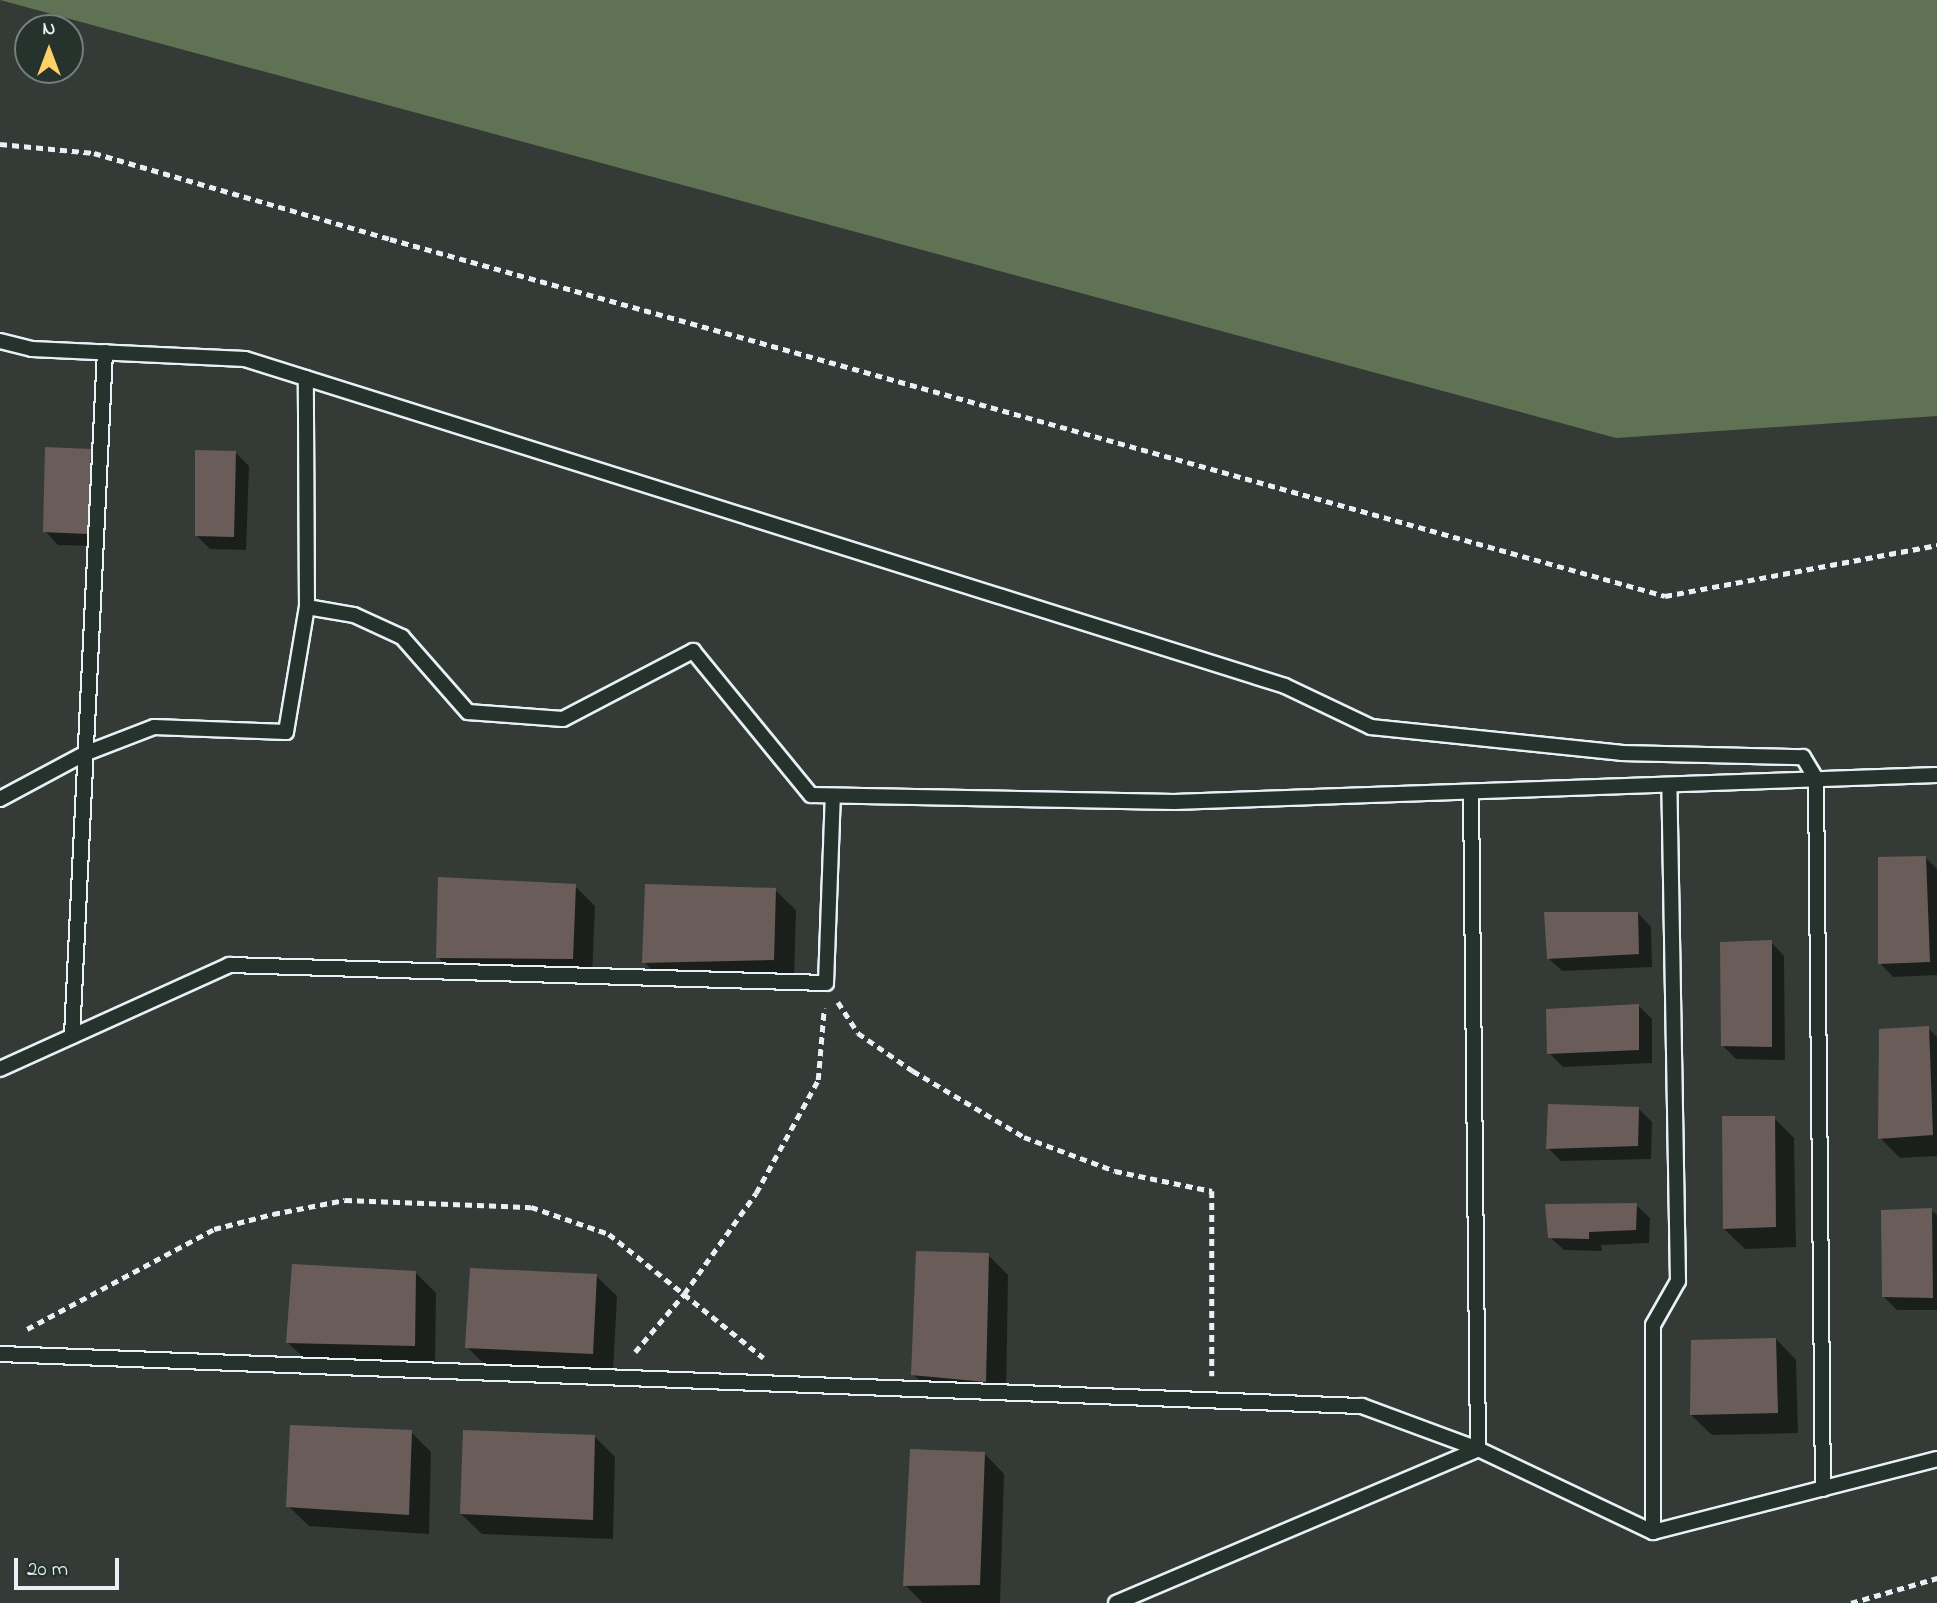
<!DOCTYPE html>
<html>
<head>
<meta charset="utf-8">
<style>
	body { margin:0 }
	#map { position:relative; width:1937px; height:1603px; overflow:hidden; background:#343b36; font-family:"Indie Flower",sans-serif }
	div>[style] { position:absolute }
	.green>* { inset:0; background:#607254 }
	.shadow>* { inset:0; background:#0007 }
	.building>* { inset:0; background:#6a5d59 }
	.path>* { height:4.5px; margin-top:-2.25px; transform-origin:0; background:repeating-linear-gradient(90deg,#e8f1f8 0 7px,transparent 0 12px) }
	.roads { filter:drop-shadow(2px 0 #e8f1f8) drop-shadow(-2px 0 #e8f1f8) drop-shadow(0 2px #e8f1f8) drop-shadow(0 -2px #e8f1f8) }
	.service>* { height:14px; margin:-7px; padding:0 7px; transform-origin:7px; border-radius:7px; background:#26332d }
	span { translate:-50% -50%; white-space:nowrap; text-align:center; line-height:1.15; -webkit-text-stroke:5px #26332d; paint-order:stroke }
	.north { position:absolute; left:14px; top:14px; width:70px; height:70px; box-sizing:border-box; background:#26332d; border:2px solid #747f7e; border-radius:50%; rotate:0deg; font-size:19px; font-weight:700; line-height:28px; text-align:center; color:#e8f1f8 }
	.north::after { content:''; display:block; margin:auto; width:24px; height:32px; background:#ffd166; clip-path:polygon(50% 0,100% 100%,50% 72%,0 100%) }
	.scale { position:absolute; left:14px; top:1558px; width:105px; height:32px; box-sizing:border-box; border:4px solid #e8f1f8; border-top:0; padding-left:9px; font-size:21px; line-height:24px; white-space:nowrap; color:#e8f1f8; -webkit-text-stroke:5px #26332d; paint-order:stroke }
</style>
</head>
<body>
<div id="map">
	<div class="green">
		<i style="clip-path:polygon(0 0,1937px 0,1937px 416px,1616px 438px)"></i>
	</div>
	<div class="shadow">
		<i style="clip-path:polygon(90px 451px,104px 464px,101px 546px,58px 545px,45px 531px)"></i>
		<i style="clip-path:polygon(235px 452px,249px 466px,246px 550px,210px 549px,196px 535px)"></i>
		<i style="clip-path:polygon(1925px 857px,1937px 869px,1937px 975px,1893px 977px,1880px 963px)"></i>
		<i style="clip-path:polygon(575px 886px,595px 906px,592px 978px,458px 978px,438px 957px)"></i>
		<i style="clip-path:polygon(775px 890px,796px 910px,794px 980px,664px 983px,644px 962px)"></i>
		<i style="clip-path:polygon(1638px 913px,1651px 927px,1652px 967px,1562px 971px,1548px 958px)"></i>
		<i style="clip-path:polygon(1771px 942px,1784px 956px,1785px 1060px,1736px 1059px,1723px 1046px)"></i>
		<i style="clip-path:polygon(1639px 1006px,1652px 1019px,1652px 1063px,1563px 1067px,1549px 1053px)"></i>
		<i style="clip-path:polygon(1928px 1028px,1937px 1037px,1937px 1156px,1900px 1158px,1880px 1138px)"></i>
		<i style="clip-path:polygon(1639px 1109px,1652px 1122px,1651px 1159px,1561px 1161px,1548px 1148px)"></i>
		<i style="clip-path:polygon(1774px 1118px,1794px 1138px,1796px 1247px,1745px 1249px,1724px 1229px)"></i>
		<i style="clip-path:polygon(1636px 1205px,1650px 1218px,1649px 1243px,1601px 1245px,1602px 1251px,1564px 1250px,1550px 1237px)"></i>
		<i style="clip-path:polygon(1931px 1210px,1937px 1215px,1937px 1310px,1897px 1310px,1884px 1297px)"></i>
		<i style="clip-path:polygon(988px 1255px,1008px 1275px,1006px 1401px,934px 1395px,913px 1374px)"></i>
		<i style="clip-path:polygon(416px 1273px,436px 1293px,435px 1366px,308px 1362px,287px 1342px)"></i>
		<i style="clip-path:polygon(596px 1276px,617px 1296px,613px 1374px,488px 1368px,467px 1347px)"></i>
		<i style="clip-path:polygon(1776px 1339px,1796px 1360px,1798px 1433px,1712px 1435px,1691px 1415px)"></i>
		<i style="clip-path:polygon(411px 1432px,431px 1452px,429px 1534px,309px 1526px,288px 1506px)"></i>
		<i style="clip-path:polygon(595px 1437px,615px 1457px,613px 1539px,482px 1534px,461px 1514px)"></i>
		<i style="clip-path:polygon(984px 1453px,1004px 1474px,1000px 1603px,923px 1603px,905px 1585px)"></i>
	</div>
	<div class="building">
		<i style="clip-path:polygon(45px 447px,91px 449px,88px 534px,43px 532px)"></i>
		<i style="clip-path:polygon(195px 450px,236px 451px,234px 537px,195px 536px)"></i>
		<i style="clip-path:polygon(1926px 856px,1930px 962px,1878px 964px,1878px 857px)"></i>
		<i style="clip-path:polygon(438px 877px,576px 884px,573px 959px,436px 958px)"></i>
		<i style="clip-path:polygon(645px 884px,776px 888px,774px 960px,642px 963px)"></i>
		<i style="clip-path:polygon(1544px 912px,1638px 912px,1639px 954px,1547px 959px)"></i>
		<i style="clip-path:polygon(1772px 940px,1772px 1047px,1721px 1046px,1720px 942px)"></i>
		<i style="clip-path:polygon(1639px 1004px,1639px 1050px,1547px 1054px,1546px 1009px)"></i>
		<i style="clip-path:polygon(1929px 1026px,1933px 1135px,1878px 1139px,1879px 1029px)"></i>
		<i style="clip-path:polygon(1548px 1104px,1639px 1107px,1638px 1146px,1546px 1149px)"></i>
		<i style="clip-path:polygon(1722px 1116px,1775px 1116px,1776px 1227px,1723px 1229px)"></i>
		<i style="clip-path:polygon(1637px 1203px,1636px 1230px,1589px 1232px,1589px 1239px,1548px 1238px,1545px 1204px)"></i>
		<i style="clip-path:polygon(1932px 1208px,1933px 1298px,1882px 1297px,1881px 1210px)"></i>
		<i style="clip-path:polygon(916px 1251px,989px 1253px,986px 1382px,911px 1375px)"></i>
		<i style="clip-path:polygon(292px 1264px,416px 1271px,415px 1346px,286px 1343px)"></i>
		<i style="clip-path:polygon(470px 1268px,597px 1274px,593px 1354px,465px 1348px)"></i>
		<i style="clip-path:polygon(1776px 1338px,1778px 1413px,1690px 1415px,1691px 1340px)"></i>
		<i style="clip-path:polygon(290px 1425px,412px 1430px,409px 1515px,286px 1507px)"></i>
		<i style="clip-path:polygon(463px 1430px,595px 1435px,593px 1520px,460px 1514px)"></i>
		<i style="clip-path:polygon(910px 1449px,985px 1452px,980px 1585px,903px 1586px)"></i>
	</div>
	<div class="path">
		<i style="left:0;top:144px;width:94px;rotate:5.5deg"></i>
		<i style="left:94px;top:153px;width:308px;rotate:16.2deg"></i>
		<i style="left:390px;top:239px;width:1324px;rotate:15.64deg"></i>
		<i style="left:1665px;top:596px;width:277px;rotate:-10.6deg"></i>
		<i style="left:838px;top:1002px;width:37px;rotate:57deg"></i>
		<i style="left:858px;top:1033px;width:67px;rotate:34.6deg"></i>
		<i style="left:913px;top:1071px;width:129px;rotate:30.7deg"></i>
		<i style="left:1024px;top:1137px;width:97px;rotate:20.5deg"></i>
		<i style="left:1115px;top:1171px;width:99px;rotate:11.7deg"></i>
		<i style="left:1212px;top:1191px;width:185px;rotate:90deg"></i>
		<i style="left:27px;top:1329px;width:212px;rotate:-28.1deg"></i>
		<i style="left:214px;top:1229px;width:61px;rotate:-14.3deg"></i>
		<i style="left:273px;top:1214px;width:73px;rotate:-11deg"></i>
		<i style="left:345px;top:1200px;width:186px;rotate:2.2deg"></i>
		<i style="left:531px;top:1207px;width:83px;rotate:19.1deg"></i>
		<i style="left:609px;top:1234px;width:198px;rotate:38.7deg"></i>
		<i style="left:635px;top:1352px;width:76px;rotate:-49.8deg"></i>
		<i style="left:684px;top:1294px;width:124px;rotate:-54.5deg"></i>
		<i style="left:756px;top:1193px;width:129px;rotate:-61.2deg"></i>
		<i style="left:818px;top:1080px;width:72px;rotate:-85.2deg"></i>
		<i style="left:1851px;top:1603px;width:90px;rotate:-16.2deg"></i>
	</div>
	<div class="roads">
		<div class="service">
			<i style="left:0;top:341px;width:33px;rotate:14deg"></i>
			<i style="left:32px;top:349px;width:213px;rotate:2.7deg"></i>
			<i style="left:245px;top:359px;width:1090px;rotate:17.45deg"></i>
			<i style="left:1285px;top:686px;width:95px;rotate:25.5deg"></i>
			<i style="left:1371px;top:727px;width:251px;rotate:5.9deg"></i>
			<i style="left:1621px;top:753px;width:182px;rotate:1.3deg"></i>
			<i style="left:1803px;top:757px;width:26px;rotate:59deg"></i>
			<i style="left:1816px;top:779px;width:710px;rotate:89.44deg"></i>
			<i style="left:307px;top:607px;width:48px;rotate:9.7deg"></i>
			<i style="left:354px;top:615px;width:53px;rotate:24.6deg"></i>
			<i style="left:402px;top:637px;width:100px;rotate:48.7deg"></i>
			<i style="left:468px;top:712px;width:95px;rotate:4.2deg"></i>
			<i style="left:563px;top:719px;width:147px;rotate:-27.6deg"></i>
			<i style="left:693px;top:651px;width:186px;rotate:50.7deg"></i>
			<i style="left:811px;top:795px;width:363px;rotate:1.1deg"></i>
			<i style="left:1174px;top:802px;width:763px;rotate:-2.03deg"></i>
			<i style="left:0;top:799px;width:95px;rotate:-28.2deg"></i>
			<i style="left:84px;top:754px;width:75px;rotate:-21.1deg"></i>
			<i style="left:154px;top:727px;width:132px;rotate:2.2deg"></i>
			<i style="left:286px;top:732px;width:127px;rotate:-80.5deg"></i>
			<i style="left:307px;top:607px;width:229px;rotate:-90.3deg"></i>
			<i style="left:72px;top:1036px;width:685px;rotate:-87.24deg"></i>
			<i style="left:0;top:1069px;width:252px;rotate:-24.4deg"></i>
			<i style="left:229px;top:965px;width:597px;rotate:1.73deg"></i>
			<i style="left:826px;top:983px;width:187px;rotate:-87.9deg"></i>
			<i style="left:0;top:1354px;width:1363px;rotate:2.19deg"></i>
			<i style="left:1362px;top:1406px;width:124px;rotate:20.3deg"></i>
			<i style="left:1478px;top:1449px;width:194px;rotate:25.4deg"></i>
			<i style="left:1653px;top:1532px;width:293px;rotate:-14.4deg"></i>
			<i style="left:1653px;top:1532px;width:207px;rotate:-90deg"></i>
			<i style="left:1653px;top:1325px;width:51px;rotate:-60.4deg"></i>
			<i style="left:1678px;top:1281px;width:496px;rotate:-91deg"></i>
			<i style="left:1116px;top:1603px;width:393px;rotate:-23deg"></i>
			<i style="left:1478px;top:1449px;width:657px;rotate:-90.61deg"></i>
		</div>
	</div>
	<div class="north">N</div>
	<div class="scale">20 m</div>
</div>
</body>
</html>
